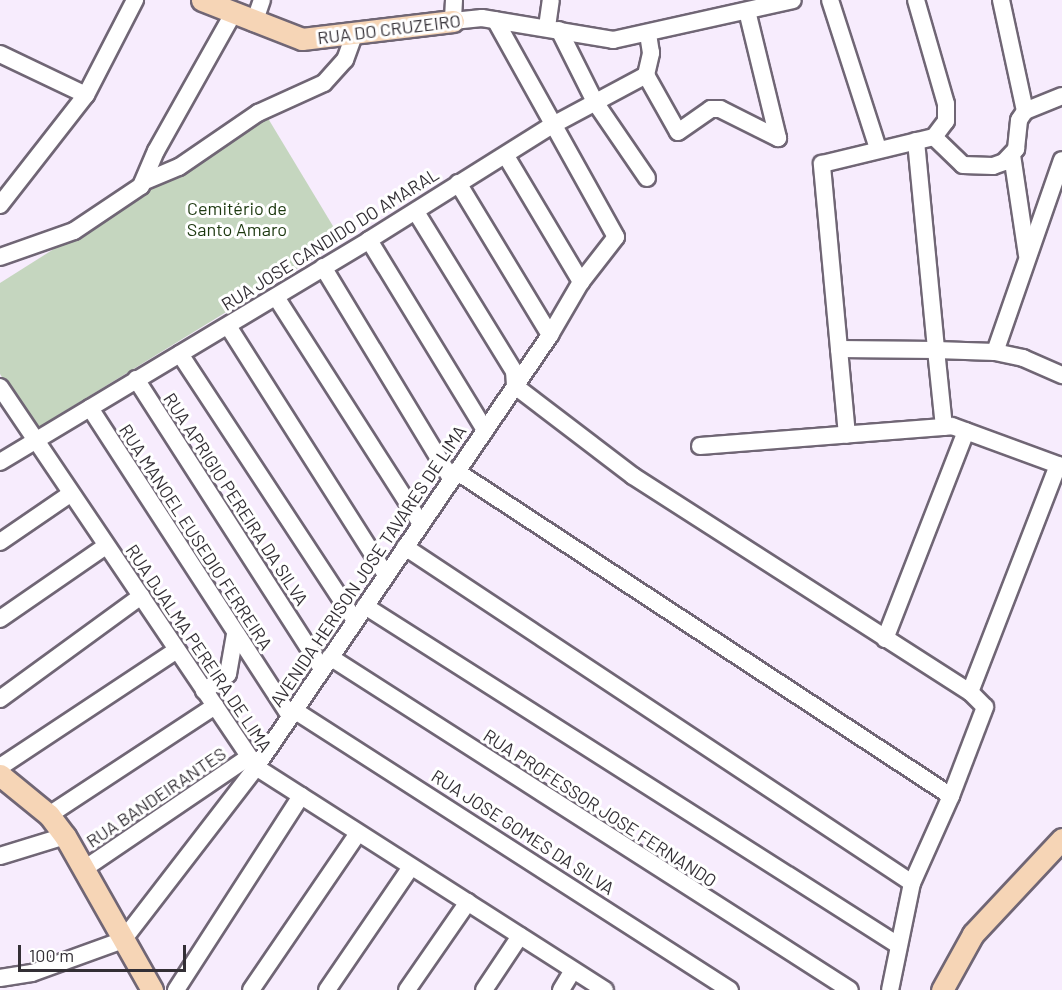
<!DOCTYPE html>
<html>
<head>
<meta charset="utf-8">
<style>
	body { margin:0 }
	#map { position:relative; width:1062px; height:990px; overflow:hidden; background:#f7ecfd; font-family:Barlow,sans-serif }
	div>[style] { position:absolute }
	.green>* { inset:0; background:#c5d6bf }
	.roads { filter:drop-shadow(2px 0 #706675) drop-shadow(-2px 0 #706675) drop-shadow(0 2px #706675) drop-shadow(0 -2px #706675) }
	.minor>* { height:16px; margin:-8px; padding:0 8px; transform-origin:8px; border-radius:8px; background:#fff }
	.major>* { height:21px; margin:-10.5px; padding:0 10.5px; transform-origin:10.5px; border-radius:10.5px; background:#f6d5b6 }
	span { translate:-50% -50%; white-space:nowrap; text-align:center; line-height:1.15; -webkit-text-stroke:6px #fff; paint-order:stroke }
	.street-label { font-size:18px; color:#332f35 }
	.park-label { font-size:18px; color:#1c380f }
	.scale { position:absolute; left:18px; top:945px; width:168px; height:27px; box-sizing:border-box; border:3px solid #332f35; border-top:0; padding-left:8px; font-size:18px; line-height:21px; white-space:nowrap; color:#332f35; -webkit-text-stroke:4px #fff; paint-order:stroke }
</style>
</head>
<body>
<div id="map">
	<div class="green">
		<i style="clip-path:polygon(266px 115px,342px 241px,34px 430px,0 374px,0 283px)"></i>
	</div>
	<div class="roads">
		<div class="minor">
			<i style="left:454px;top:0;width:21px;rotate:93deg"></i>
			<i style="left:453px;top:21px;width:29px;rotate:-6deg"></i>
			<i style="left:482px;top:18px;width:133px;rotate:9.5deg"></i>
			<i style="left:613px;top:40px;width:184px;rotate:-12.5deg"></i>
			<i style="left:830px;top:0;width:157px;rotate:72.1deg"></i>
			<i style="left:916px;top:0;width:108px;rotate:73.9deg"></i>
			<i style="left:946px;top:104px;width:17px;rotate:90deg"></i>
			<i style="left:946px;top:121px;width:20px;rotate:127deg"></i>
			<i style="left:1001px;top:0;width:114px;rotate:77.8deg"></i>
			<i style="left:254px;top:23px;width:24px;rotate:-71deg"></i>
			<i style="left:547px;top:27px;width:27px;rotate:-82deg"></i>
			<i style="left:559px;top:30px;width:80px;rotate:63.4deg"></i>
			<i style="left:595px;top:102px;width:92px;rotate:55.6deg"></i>
			<i style="left:0;top:54px;width:95px;rotate:25.5deg"></i>
			<i style="left:646px;top:75px;width:65px;rotate:60.7deg"></i>
			<i style="left:678px;top:132px;width:40px;rotate:-34.9deg"></i>
			<i style="left:711px;top:109px;width:9px"></i>
			<i style="left:720px;top:109px;width:65px;rotate:26.6deg"></i>
			<i style="left:778px;top:138px;width:131px;rotate:-103.7deg"></i>
			<i style="left:646px;top:75px;width:23px;rotate:-77deg"></i>
			<i style="left:651px;top:53px;width:20px;rotate:-99deg"></i>
			<i style="left:916px;top:141px;width:210px;rotate:84.5deg"></i>
			<i style="left:936px;top:350px;width:59px;rotate:1.9deg"></i>
			<i style="left:995px;top:352px;width:29px;rotate:12deg"></i>
			<i style="left:1023px;top:358px;width:43px;rotate:23.6deg"></i>
			<i style="left:1012px;top:155px;width:101px;rotate:81.5deg"></i>
			<i style="left:506px;top:156px;width:147px;rotate:59.2deg"></i>
			<i style="left:143px;top:182px;width:39px;rotate:-23deg"></i>
			<i style="left:179px;top:167px;width:96px;rotate:-34.4deg"></i>
			<i style="left:258px;top:113px;width:72px;rotate:-24.4deg"></i>
			<i style="left:324px;top:83px;width:31px;rotate:-48deg"></i>
			<i style="left:345px;top:60px;width:27px;rotate:-70deg"></i>
			<i style="left:458px;top:183px;width:178px;rotate:58.8deg"></i>
			<i style="left:0;top:205px;width:140px;rotate:-52deg"></i>
			<i style="left:86px;top:95px;width:107px;rotate:-62.7deg"></i>
			<i style="left:416px;top:212px;width:187px;rotate:58.4deg"></i>
			<i style="left:514px;top:371px;width:15px;rotate:86deg"></i>
			<i style="left:369px;top:240px;width:223px;rotate:58.6deg"></i>
			<i style="left:0;top:257px;width:78px;rotate:-19.4deg"></i>
			<i style="left:74px;top:231px;width:81px;rotate:-33.9deg"></i>
			<i style="left:141px;top:186px;width:38px;rotate:-67deg"></i>
			<i style="left:156px;top:151px;width:157px;rotate:-60.7deg"></i>
			<i style="left:323px;top:267px;width:247px;rotate:58.8deg"></i>
			<i style="left:276px;top:297px;width:269px;rotate:57.4deg"></i>
			<i style="left:228px;top:326px;width:295px;rotate:57.6deg"></i>
			<i style="left:839px;top:349px;width:86px;rotate:84.7deg"></i>
			<i style="left:995px;top:352px;width:203px;rotate:-70.8deg"></i>
			<i style="left:180px;top:354px;width:318px;rotate:56.7deg"></i>
			<i style="left:136px;top:379px;width:345px;rotate:57.3deg"></i>
			<i style="left:515px;top:386px;width:148px;rotate:37.3deg"></i>
			<i style="left:633px;top:476px;width:400px;rotate:32.7deg"></i>
			<i style="left:970px;top:692px;width:21px;rotate:45deg"></i>
			<i style="left:985px;top:707px;width:95px;rotate:110.9deg"></i>
			<i style="left:0;top:387px;width:458px;rotate:56deg"></i>
			<i style="left:256px;top:767px;width:414px;rotate:32.6deg"></i>
			<i style="left:90px;top:408px;width:367px;rotate:57deg"></i>
			<i style="left:944px;top:427px;width:77px;rotate:-95.9deg"></i>
			<i style="left:936px;top:350px;width:97px;rotate:-179.4deg"></i>
			<i style="left:839px;top:349px;width:186px;rotate:-95.3deg"></i>
			<i style="left:822px;top:164px;width:115px;rotate:-13.6deg"></i>
			<i style="left:934px;top:137px;width:40px;rotate:44deg"></i>
			<i style="left:963px;top:165px;width:30px;rotate:2deg"></i>
			<i style="left:993px;top:166px;width:12px;rotate:-20deg"></i>
			<i style="left:1004px;top:162px;width:18px;rotate:-47deg"></i>
			<i style="left:1016px;top:149px;width:29px;rotate:-84deg"></i>
			<i style="left:1019px;top:120px;width:11px;rotate:-56deg"></i>
			<i style="left:1025px;top:111px;width:40px;rotate:-22deg"></i>
			<i style="left:700px;top:446px;width:253px;rotate:-4.5deg"></i>
			<i style="left:952px;top:426px;width:113px;rotate:20.2deg"></i>
			<i style="left:0;top:462px;width:431px;rotate:-31deg"></i>
			<i style="left:369px;top:240px;width:215px;rotate:-32.1deg"></i>
			<i style="left:551px;top:126px;width:108px;rotate:-28.2deg"></i>
			<i style="left:456px;top:471px;width:592px;rotate:33.29deg"></i>
			<i style="left:951px;top:796px;width:95px;rotate:114.1deg"></i>
			<i style="left:912px;top:883px;width:109px;rotate:101.6deg"></i>
			<i style="left:0;top:542px;width:85px;rotate:-34.4deg"></i>
			<i style="left:405px;top:547px;width:608px;rotate:33.53deg"></i>
			<i style="left:365px;top:606px;width:632px;rotate:32.46deg"></i>
			<i style="left:0;top:619px;width:129px;rotate:-34.6deg"></i>
			<i style="left:885px;top:639px;width:223px;rotate:-68.7deg"></i>
			<i style="left:330px;top:657px;width:617px;rotate:32.63deg"></i>
			<i style="left:204px;top:691px;width:29px;rotate:-35deg"></i>
			<i style="left:228px;top:674px;width:39px;rotate:-80deg"></i>
			<i style="left:970px;top:692px;width:243px;rotate:-68.8deg"></i>
			<i style="left:1058px;top:465px;width:4px;rotate:27deg"></i>
			<i style="left:0;top:699px;width:175px;rotate:-36.1deg"></i>
			<i style="left:294px;top:710px;width:518px;rotate:32.71deg"></i>
			<i style="left:0;top:767px;width:212px;rotate:-33.5deg"></i>
			<i style="left:49px;top:815px;width:199px;rotate:-33.3deg"></i>
			<i style="left:0;top:856px;width:68px;rotate:-17.1deg"></i>
			<i style="left:84px;top:869px;width:199px;rotate:-34.2deg"></i>
			<i style="left:0;top:978px;width:32px;rotate:-9deg"></i>
			<i style="left:32px;top:973px;width:97px;rotate:-19.9deg"></i>
			<i style="left:123px;top:940px;width:218px;rotate:-52.4deg"></i>
			<i style="left:256px;top:767px;width:523px;rotate:-55.76deg"></i>
			<i style="left:550px;top:335px;width:61px;rotate:-59.7deg"></i>
			<i style="left:581px;top:282px;width:57px;rotate:-52.1deg"></i>
			<i style="left:616px;top:237px;width:248px;rotate:-119.1deg"></i>
			<i style="left:176px;top:990px;width:231px;rotate:-57.2deg"></i>
			<i style="left:251px;top:990px;width:190px;rotate:-55.7deg"></i>
			<i style="left:327px;top:990px;width:149px;rotate:-55.7deg"></i>
			<i style="left:407px;top:990px;width:107px;rotate:-55.3deg"></i>
			<i style="left:484px;top:990px;width:65px;rotate:-56.3deg"></i>
			<i style="left:561px;top:990px;width:23px;rotate:-59deg"></i>
		</div>
		<div class="major">
			<i style="left:202px;top:0;width:107px;rotate:21.3deg"></i>
			<i style="left:302px;top:39px;width:152px;rotate:-6.8deg"></i>
			<i style="left:0;top:775px;width:63px;rotate:39.2deg"></i>
			<i style="left:49px;top:815px;width:26px;rotate:53deg"></i>
			<i style="left:65px;top:836px;width:177px;rotate:60.5deg"></i>
			<i style="left:942px;top:990px;width:64px;rotate:-61deg"></i>
			<i style="left:973px;top:934px;width:130px;rotate:-46.9deg"></i>
		</div>
	</div>
	<div class="street-label">
		<span style="left:389px;top:29px;rotate:-7deg">RUA DO CRUZEIRO</span>
		<span style="left:330px;top:239px;rotate:-32deg">RUA JOSE CANDIDO DO AMARAL</span>
		<span style="left:236px;top:499px;rotate:57deg">RUA APRIGIO PEREIRA DA SILVA</span>
		<span style="left:196px;top:537px;rotate:57deg">RUA MANOEL EUSEDIO FERREIRA</span>
		<span style="left:368px;top:566px;rotate:-56deg">AVENIDA HERISON JOSE TAVARES DE LIMA</span>
		<span style="left:199px;top:648px;rotate:56deg">RUA DJALMA PEREIRA DE LIMA</span>
		<span style="left:156px;top:797px;rotate:-34deg">RUA BANDEIRANTES</span>
		<span style="left:600px;top:808px;rotate:33deg">RUA PROFESSOR JOSE FERNANDO</span>
		<span style="left:523px;top:832px;rotate:33deg">RUA JOSE GOMES DA SILVA</span>
	</div>
	<div class="park-label">
		<span style="left:237px;top:219px">Cemitério de<br>Santo Amaro</span>
	</div>
	<div class="scale">100 m</div>
</div>
</body>
</html>
